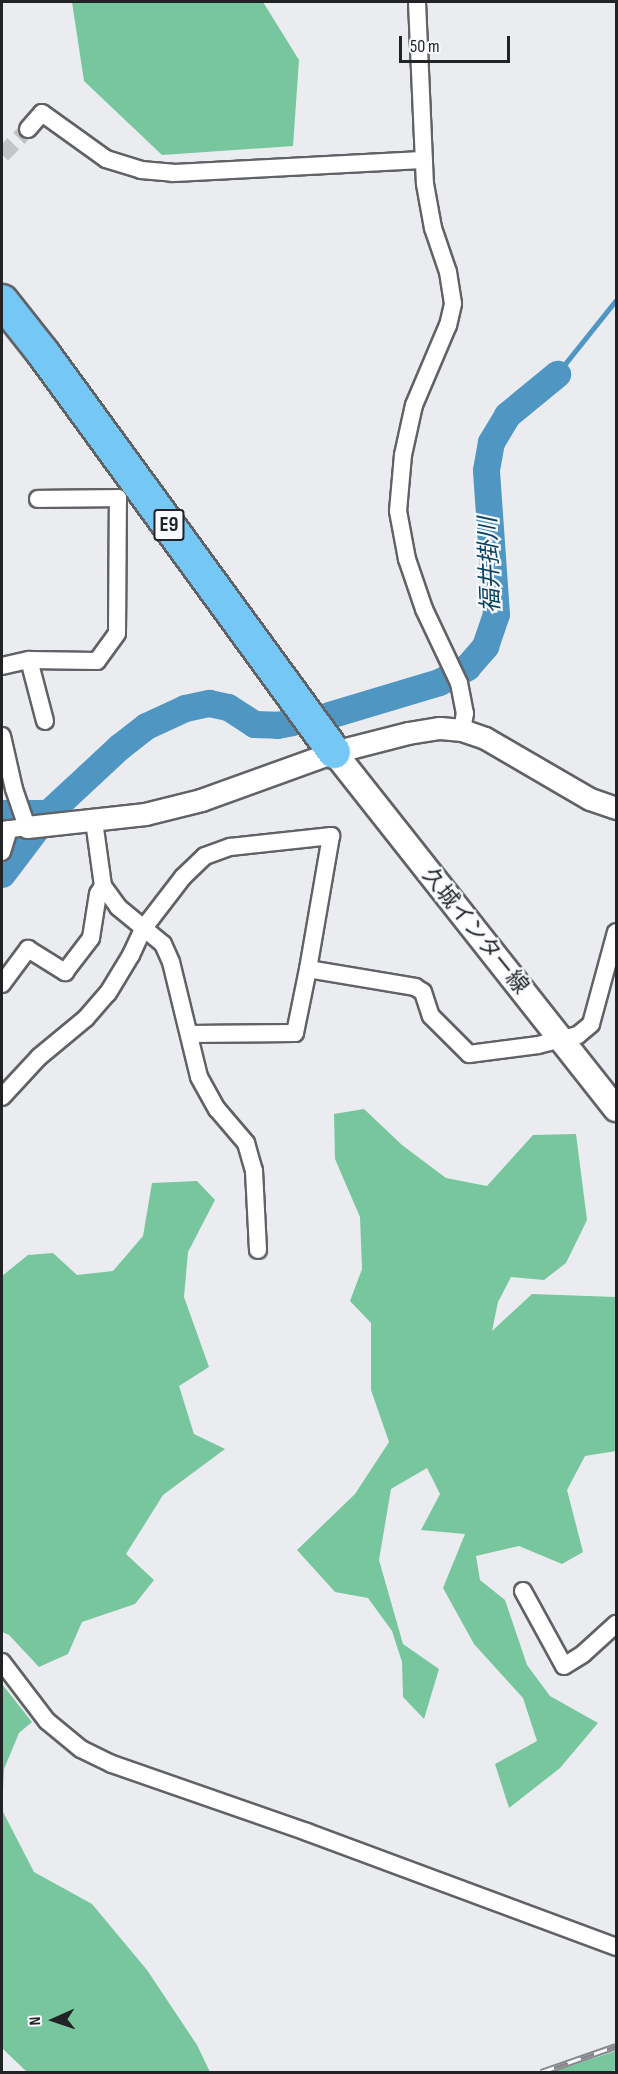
<!DOCTYPE html>
<html>
<head>
<meta charset="utf-8">
<style>
	body { margin:0 }
	#map { position:relative; width:618px; height:2074px; overflow:hidden; background:#ebecf0; font-family:"Sofia Sans Condensed","Noto Sans JP",sans-serif }
	div>[style] { position:absolute }
	.forest>* { inset:0; background:#78c69e }
	.stream>* { height:4.5px; margin:-2.25px; padding:0 2.25px; transform-origin:2.25px; border-radius:2.25px; background:#5096c3 }
	.river>* { height:27px; margin:-13.5px; padding:0 13.5px; transform-origin:13.5px; border-radius:13.5px; background:#5096c3 }
	.minor-tunnel>* { height:16px; margin-top:-8px; transform-origin:0; background:repeating-linear-gradient(90deg,#c3c4c7 0 16px,transparent 0 24px) }
	.roads { filter:drop-shadow(2px 0 #616265) drop-shadow(-2px 0 #616265) drop-shadow(0 2px #616265) drop-shadow(0 -2px #616265) }
	.minor>* { height:16px; margin:-8px; padding:0 8px; transform-origin:8px; border-radius:8px; background:#fff }
	.tertiary>* { height:21px; margin:-10.5px; padding:0 10.5px; transform-origin:10.5px; border-radius:10.5px; background:#fff }
	.secondary>* { height:24px; margin:-12px; padding:0 12px; transform-origin:12px; border-radius:12px; background:#fff }
	.motorway>* { height:32px; margin:-16px; padding:0 16px; transform-origin:16px; border-radius:16px; background:#75c8f6 }
	.rail>* { height:7px; margin-top:-3.5px; transform-origin:0; background:repeating-linear-gradient(90deg,#f9fafe 0 14px,#87888b 0 28px); box-sizing:border-box; border-block:2px solid #87888b }
	span { translate:-50% -50%; white-space:nowrap; text-align:center; line-height:1.15; -webkit-text-stroke:4.5px #f9fafe; paint-order:stroke }
	.shield-label span { padding:2px 4px; background:#f9fafe; border:2px solid; border-radius:4px; -webkit-text-stroke-width:0 }
	.shield-label { font-size:21px; color:#222324; font-weight:700 }
	.street-label { font-size:22px; color:#222324 }
	.water-label { font-size:24px; color:#0a4363; font-style:italic }
	.frame { position:absolute; inset:0; border:3px solid #222324; pointer-events:none }
	.north { position:absolute; left:24px; top:1990px; width:60px; height:60px; -webkit-text-stroke:4px #f9fafe; paint-order:stroke; rotate:267deg; font-size:16px; font-weight:700; line-height:24px; text-align:center; color:#222324 }
	.north::after { content:''; display:block; margin:auto; width:21px; height:27px; background:#222324; clip-path:polygon(50% 0,100% 100%,50% 72%,0 100%) }
	.scale { position:absolute; left:399px; top:36px; width:111px; height:27px; box-sizing:border-box; border:3px solid #222324; border-top:0; padding-left:8px; font-size:18px; line-height:21px; white-space:nowrap; color:#222324; -webkit-text-stroke:4px #f9fafe; paint-order:stroke }
</style>
</head>
<body>
<div id="map">
	<div class="forest">
		<i style="clip-path:polygon(72px 2px,263px 2px,299px 60px,293px 146px,162px 155px,84px 81px)"></i>
		<i style="clip-path:polygon(364px 1109px,402px 1145px,446px 1178px,487px 1186px,533px 1135px,576px 1134px,587px 1220px,566px 1263px,544px 1280px,511px 1277px,498px 1302px,492px 1331px,532px 1294px,616px 1297px,616px 1451px,585px 1456px,567px 1490px,583px 1552px,562px 1564px,519px 1546px,476px 1556px,480px 1580px,505px 1600px,527px 1665px,550px 1696px,598px 1723px,560px 1768px,509px 1808px,495px 1764px,537px 1741px,523px 1698px,474px 1644px,443px 1588px,465px 1534px,421px 1530px,440px 1494px,427px 1468px,391px 1489px,379px 1560px,403px 1644px,439px 1669px,424px 1719px,403px 1697px,402px 1662px,392px 1631px,368px 1598px,335px 1592px,297px 1550px,355px 1494px,389px 1442px,371px 1390px,371px 1323px,350px 1301px,362px 1269px,360px 1217px,335px 1159px,334px 1114px)"></i>
		<i style="clip-path:polygon(197px 1181px,215px 1200px,188px 1252px,184px 1297px,209px 1367px,179px 1386px,194px 1434px,225px 1449px,163px 1495px,126px 1554px,154px 1580px,135px 1604px,82px 1622px,68px 1654px,39px 1667px,9px 1635px,2px 1632px,2px 1276px,28px 1255px,53px 1253px,77px 1275px,113px 1271px,143px 1236px,152px 1183px)"></i>
		<i style="clip-path:polygon(2px 1684px,32px 1722px,19px 1733px,4px 1769px,2px 1810px)"></i>
		<i style="clip-path:polygon(2px 1810px,34px 1872px,92px 1904px,147px 1970px,197px 2045px,210px 2072px,27px 2072px,2px 2048px)"></i>
		<i style="clip-path:polygon(616px 2051px,616px 2070px,609px 2072px,551px 2072px)"></i>
	</div>
	<div class="stream">
		<i style="left:557px;top:374px;width:95px;rotate:-51.4deg"></i>
	</div>
	<div class="river">
		<i style="left:329px;top:715px;width:115px;rotate:-16.7deg"></i>
		<i style="left:439px;top:682px;width:32px;rotate:-28deg"></i>
		<i style="left:467px;top:667px;width:28px;rotate:-49deg"></i>
		<i style="left:485px;top:646px;width:34px;rotate:-71deg"></i>
		<i style="left:496px;top:614px;width:144px;rotate:-94deg"></i>
		<i style="left:486px;top:470px;width:28px;rotate:-80deg"></i>
		<i style="left:491px;top:442px;width:31px;rotate:-59deg"></i>
		<i style="left:507px;top:415px;width:65px;rotate:-39.4deg"></i>
		<i style="left:2px;top:813px;width:46px"></i>
		<i style="left:2px;top:874px;width:76px;rotate:-53deg"></i>
		<i style="left:48px;top:813px;width:97px;rotate:-42.9deg"></i>
		<i style="left:119px;top:747px;width:34px;rotate:-38deg"></i>
		<i style="left:146px;top:726px;width:43px;rotate:-24.8deg"></i>
		<i style="left:185px;top:708px;width:25px;rotate:-12deg"></i>
		<i style="left:209px;top:703px;width:19px;rotate:12deg"></i>
		<i style="left:228px;top:707px;width:31px;rotate:33deg"></i>
		<i style="left:254px;top:724px;width:23px;rotate:2deg"></i>
		<i style="left:277px;top:725px;width:15px;rotate:-11deg"></i>
	</div>
	<div class="minor-tunnel">
		<i style="left:2px;top:155px;width:37px;rotate:-45deg"></i>
	</div>
	<div class="roads">
		<div class="minor">
			<i style="left:417px;top:2px;width:182px;rotate:87.5deg"></i>
			<i style="left:425px;top:184px;width:45px;rotate:79.7deg"></i>
			<i style="left:433px;top:228px;width:46px;rotate:71.2deg"></i>
			<i style="left:448px;top:272px;width:32px;rotate:81deg"></i>
			<i style="left:453px;top:304px;width:22px;rotate:103deg"></i>
			<i style="left:448px;top:325px;width:87px;rotate:113deg"></i>
			<i style="left:414px;top:405px;width:51px;rotate:102.4deg"></i>
			<i style="left:403px;top:455px;width:56px;rotate:95.1deg"></i>
			<i style="left:398px;top:511px;width:49px;rotate:79.4deg"></i>
			<i style="left:407px;top:559px;width:53px;rotate:71.2deg"></i>
			<i style="left:424px;top:609px;width:82px;rotate:64.7deg"></i>
			<i style="left:459px;top:683px;width:31px;rotate:79deg"></i>
			<i style="left:465px;top:713px;width:17px;rotate:100deg"></i>
			<i style="left:28px;top:129px;width:21px;rotate:-49deg"></i>
			<i style="left:42px;top:113px;width:79px;rotate:35.7deg"></i>
			<i style="left:106px;top:159px;width:37px;rotate:17deg"></i>
			<i style="left:141px;top:170px;width:32px;rotate:5deg"></i>
			<i style="left:173px;top:173px;width:251px;rotate:-3deg"></i>
			<i style="left:29px;top:660px;width:63px;rotate:75.3deg"></i>
			<i style="left:2px;top:666px;width:28px;rotate:-13deg"></i>
			<i style="left:29px;top:660px;width:68px;rotate:0.8deg"></i>
			<i style="left:97px;top:661px;width:34px;rotate:-54deg"></i>
			<i style="left:117px;top:633px;width:135px;rotate:-89.6deg"></i>
			<i style="left:118px;top:498px;width:80px;rotate:179.3deg"></i>
			<i style="left:2px;top:736px;width:54px;rotate:77.2deg"></i>
			<i style="left:14px;top:789px;width:40px;rotate:71.1deg"></i>
			<i style="left:27px;top:827px;width:25px;rotate:173deg"></i>
			<i style="left:94px;top:821px;width:66px;rotate:82.1deg"></i>
			<i style="left:103px;top:886px;width:26px;rotate:54deg"></i>
			<i style="left:118px;top:907px;width:58px;rotate:39.4deg"></i>
			<i style="left:163px;top:944px;width:20px;rotate:66deg"></i>
			<i style="left:171px;top:962px;width:118px;rotate:76.3deg"></i>
			<i style="left:199px;top:1077px;width:37px;rotate:61deg"></i>
			<i style="left:217px;top:1109px;width:45px;rotate:49.5deg"></i>
			<i style="left:246px;top:1143px;width:29px;rotate:74deg"></i>
			<i style="left:254px;top:1171px;width:79px;rotate:87.1deg"></i>
			<i style="left:2px;top:852px;width:24px;rotate:-73deg"></i>
			<i style="left:2px;top:984px;width:44px;rotate:-53.4deg"></i>
			<i style="left:28px;top:949px;width:44px;rotate:31.9deg"></i>
			<i style="left:65px;top:972px;width:43px;rotate:-52.6deg"></i>
			<i style="left:91px;top:938px;width:45px;rotate:-81deg"></i>
			<i style="left:98px;top:894px;width:9px;rotate:-58deg"></i>
			<i style="left:189px;top:1034px;width:106px;rotate:-0.5deg"></i>
			<i style="left:295px;top:1033px;width:65px;rotate:-78.5deg"></i>
			<i style="left:2px;top:1097px;width:54px;rotate:-47.2deg"></i>
			<i style="left:39px;top:1057px;width:61px;rotate:-39.7deg"></i>
			<i style="left:86px;top:1018px;width:33px;rotate:-49deg"></i>
			<i style="left:108px;top:993px;width:44px;rotate:-58.8deg"></i>
			<i style="left:131px;top:955px;width:29px;rotate:-65deg"></i>
			<i style="left:143px;top:929px;width:66px;rotate:-52.4deg"></i>
			<i style="left:183px;top:877px;width:30px;rotate:-44deg"></i>
			<i style="left:205px;top:856px;width:27px;rotate:-20deg"></i>
			<i style="left:230px;top:847px;width:102px;rotate:-6.2deg"></i>
			<i style="left:331px;top:836px;width:135px;rotate:99.8deg"></i>
			<i style="left:308px;top:969px;width:109px;rotate:9.5deg"></i>
			<i style="left:415px;top:987px;width:9px;rotate:32deg"></i>
			<i style="left:423px;top:992px;width:25px;rotate:72deg"></i>
			<i style="left:431px;top:1016px;width:54px;rotate:45deg"></i>
			<i style="left:469px;top:1054px;width:70px;rotate:-7.4deg"></i>
			<i style="left:538px;top:1045px;width:41px;rotate:-14deg"></i>
			<i style="left:578px;top:1035px;width:17px;rotate:-40deg"></i>
			<i style="left:591px;top:1024px;width:95px;rotate:-74.8deg"></i>
			<i style="left:523px;top:1591px;width:85px;rotate:61.3deg"></i>
			<i style="left:564px;top:1666px;width:22px;rotate:-32deg"></i>
			<i style="left:583px;top:1654px;width:45px;rotate:-42.3deg"></i>
			<i style="left:2px;top:1662px;width:74px;rotate:52.7deg"></i>
			<i style="left:47px;top:1721px;width:44px;rotate:39.5deg"></i>
			<i style="left:81px;top:1749px;width:34px;rotate:26deg"></i>
			<i style="left:112px;top:1764px;width:207px;rotate:19.2deg"></i>
			<i style="left:307px;top:1832px;width:330px;rotate:20.4deg"></i>
		</div>
		<div class="tertiary">
			<i style="left:27px;top:827px;width:119px;rotate:-6.3deg"></i>
			<i style="left:145px;top:814px;width:58px;rotate:-14deg"></i>
			<i style="left:201px;top:800px;width:141px;rotate:-19.8deg"></i>
			<i style="left:334px;top:752px;width:76px;rotate:-14.4deg"></i>
			<i style="left:408px;top:733px;width:32px;rotate:-9deg"></i>
			<i style="left:440px;top:728px;width:22px;rotate:5deg"></i>
			<i style="left:462px;top:730px;width:24px;rotate:19deg"></i>
			<i style="left:485px;top:738px;width:121px;rotate:30.2deg"></i>
			<i style="left:590px;top:799px;width:28px;rotate:19deg"></i>
		</div>
		<div class="secondary">
			<i style="left:334px;top:752px;width:455px;rotate:51.7deg"></i>
		</div>
		<div class="motorway">
			<i style="left:2px;top:301px;width:66px;rotate:51.7deg"></i>
			<i style="left:43px;top:353px;width:494px;rotate:53.9deg"></i>
		</div>
	</div>
	<div class="rail">
		<i style="left:541px;top:2072px;width:79px;rotate:-19.1deg"></i>
	</div>
	<div class="shield-label">
		<span style="left:169px;top:525px">E9</span>
	</div>
	<div class="street-label">
		<span style="left:475px;top:931px;rotate:51deg">久城インター線</span>
	</div>
	<div class="water-label">
		<span style="left:490px;top:565px;rotate:-92deg">福井掛川</span>
	</div>
	<div class="frame"></div>
	<div class="north">N</div>
	<div class="scale">50 m</div>
</div>
</body>
</html>
